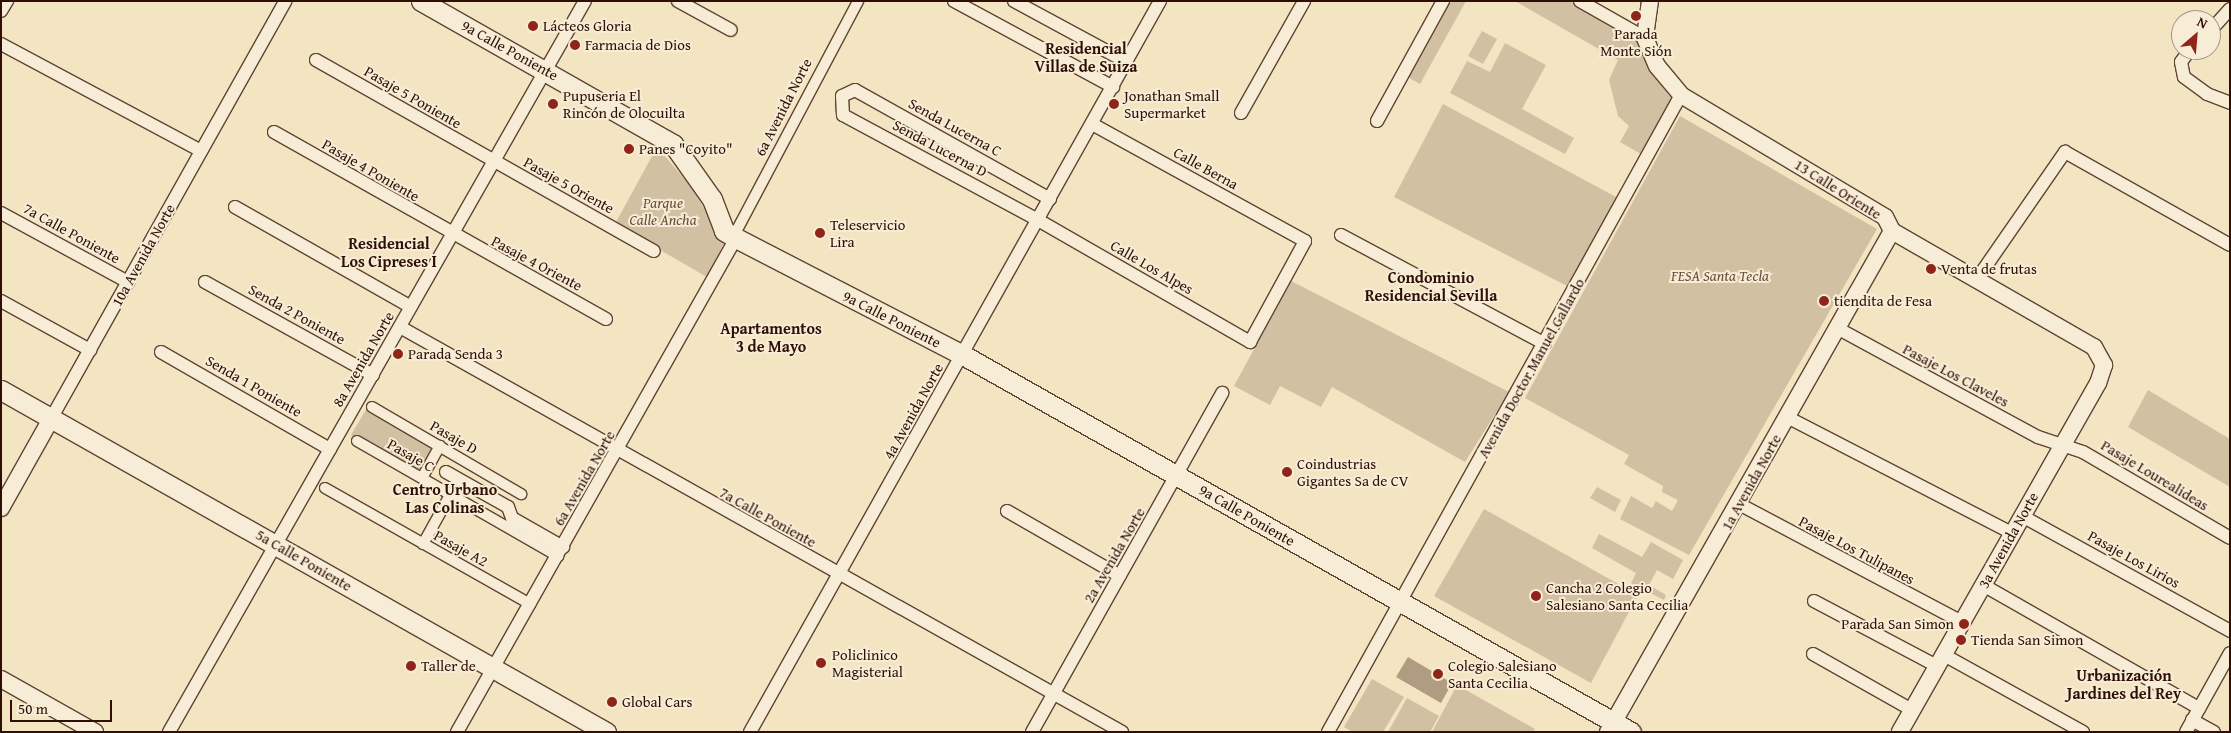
<!DOCTYPE html>
<html>
<head>
<meta charset="utf-8">
<style>
	body { margin:0 }
	#map { position:relative; width:2231px; height:733px; overflow:hidden; background:#f3e4c2; font-family:"Gentium Book Plus",serif }
	div>[style] { position:absolute }
	.green>* { inset:0; background:#d2c0a2 }
	.water>* { inset:0; background:#b09c81 }
	.roads { filter:drop-shadow(1px 0 #604434) drop-shadow(-1px 0 #604434) drop-shadow(0 1px #604434) drop-shadow(0 -1px #604434) }
	.pedestrian>* { height:10px; margin:-5px; padding:0 5px; transform-origin:5px; border-radius:5px; background:#f7edd7 }
	.minor>* { height:12px; margin:-6px; padding:0 6px; transform-origin:6px; border-radius:6px; background:#f7edd7 }
	.tertiary>* { height:16px; margin:-8px; padding:0 8px; transform-origin:8px; border-radius:8px; background:#f7edd7 }
	.secondary>* { height:19px; margin:-9.5px; padding:0 9.5px; transform-origin:9.5px; border-radius:9.5px; background:#f7edd7 }
	.dots>* { width:14px; height:14px; translate:-50% -50%; box-sizing:border-box; border:2px solid #f7edd7; border-radius:50% }
	span { translate:-50% -50%; white-space:nowrap; text-align:center; line-height:1.15; -webkit-text-stroke:4px #f7edd7; paint-order:stroke }
	.poi-label { font-size:15px; color:#2f0f04 }
	.left { translate:0 -50%; text-align:left }
	.right { translate:-100% -50%; text-align:right }
	.street-label { font-size:15px; color:#2f0f04 }
	.park-label { font-size:15px; color:#684d3b; font-style:italic }
	.neighbourhood-label { font-size:16px; color:#2f0f04; font-weight:700 }
	.frame { position:absolute; inset:0; border:2px solid #2f0f04; pointer-events:none }
	.north { position:absolute; left:2171px; top:10px; width:50px; height:50px; box-sizing:border-box; background:#f7edd7; border:1px solid #a79483; border-radius:50%; rotate:27deg; font-size:14px; font-weight:700; line-height:20px; text-align:center; color:#2f0f04 }
	.north::after { content:''; display:block; margin:auto; width:18px; height:22px; background:#8f2418; clip-path:polygon(50% 0,100% 100%,50% 72%,0 100%) }
	.scale { position:absolute; left:10px; top:700px; width:102px; height:22px; box-sizing:border-box; border:2px solid #2f0f04; border-top:0; padding-left:6px; font-size:15px; line-height:18px; white-space:nowrap; color:#2f0f04; -webkit-text-stroke:4px #f7edd7; paint-order:stroke }
</style>
</head>
<body>
<div id="map">
	<div class="green">
		<i style="clip-path:polygon(1448px 1px,1466px 1px,1420px 84px,1406px 76px)"></i>
		<i style="clip-path:polygon(1515px 1px,1569px 1px,1638px 41px,1650px 72px,1673px 100px,1641px 154px,1620px 142px,1629px 126px,1618px 116px,1609px 80px,1618px 60px)"></i>
		<i style="clip-path:polygon(1482px 31px,1497px 39px,1483px 64px,1468px 56px)"></i>
		<i style="clip-path:polygon(1505px 43px,1546px 65px,1522px 109px,1574px 138px,1565px 154px,1450px 93px,1467px 61px,1490px 72px)"></i>
		<i style="clip-path:polygon(1443px 104px,1618px 198px,1569px 287px,1394px 197px)"></i>
		<i style="clip-path:polygon(1680px 116px,1877px 229px,1689px 555px,1620px 519px,1631px 496px,1652px 508px,1656px 501px,1672px 511px,1678px 500px,1662px 492px,1663px 486px,1624px 464px,1629px 455px,1525px 398px)"></i>
		<i style="clip-path:polygon(657px 147px,689px 184px,725px 241px,707px 277px,615px 224px)"></i>
		<i style="clip-path:polygon(1291px 281px,1509px 392px,1465px 462px,1332px 387px,1321px 407px,1280px 386px,1270px 405px,1234px 386px)"></i>
		<i style="clip-path:polygon(2148px 390px,2230px 439px,2230px 487px,2128px 427px)"></i>
		<i style="clip-path:polygon(367px 408px,434px 447px,419px 474px,351px 435px)"></i>
		<i style="clip-path:polygon(1597px 487px,1621px 500px,1615px 512px,1590px 498px)"></i>
		<i style="clip-path:polygon(1484px 509px,1638px 595px,1591px 683px,1434px 596px)"></i>
		<i style="clip-path:polygon(1599px 534px,1642px 557px,1651px 542px,1683px 560px,1673px 579px,1657px 570px,1649px 585px,1666px 595px,1664px 600px,1631px 583px,1636px 573px,1592px 548px)"></i>
		<i style="clip-path:polygon(1372px 679px,1404px 697px,1383px 732px,1353px 732px,1344px 727px)"></i>
		<i style="clip-path:polygon(1457px 685px,1535px 729px,1533px 732px,1432px 732px)"></i>
		<i style="clip-path:polygon(1407px 698px,1439px 716px,1430px 732px,1388px 732px)"></i>
	</div>
	<div class="water">
		<i style="clip-path:polygon(1408px 657px,1452px 683px,1441px 703px,1396px 677px)"></i>
	</div>
	<div class="roads">
		<div class="pedestrian">
			<i style="left:738px;top:228px;width:257px;rotate:-62.1deg"></i>
			<i style="left:372px;top:407px;width:173px;rotate:30.3deg"></i>
			<i style="left:357px;top:441px;width:232px;rotate:29.8deg"></i>
			<i style="left:422px;top:478px;width:37px;rotate:-61deg"></i>
			<i style="left:325px;top:488px;width:236px;rotate:29.5deg"></i>
			<i style="left:423px;top:544px;width:56px;rotate:-61.1deg"></i>
		</div>
		<div class="minor">
			<i style="left:678px;top:1px;width:60px;rotate:28.7deg"></i>
			<i style="left:954px;top:1px;width:181px;rotate:28.4deg"></i>
			<i style="left:1014px;top:1px;width:128px;rotate:28.4deg"></i>
			<i style="left:1580px;top:1px;width:75px;rotate:29.6deg"></i>
			<i style="left:1px;top:11px;width:12px;rotate:-59deg"></i>
			<i style="left:2211px;top:30px;width:28px;rotate:-48deg"></i>
			<i style="left:1px;top:44px;width:227px;rotate:28.1deg"></i>
			<i style="left:2190px;top:50px;width:15px;rotate:127deg"></i>
			<i style="left:2181px;top:62px;width:15px;rotate:79deg"></i>
			<i style="left:2184px;top:77px;width:29px;rotate:36deg"></i>
			<i style="left:2207px;top:94px;width:25px;rotate:21deg"></i>
			<i style="left:316px;top:60px;width:388px;rotate:29.5deg"></i>
			<i style="left:1241px;top:113px;width:129px;rotate:-60.6deg"></i>
			<i style="left:1377px;top:121px;width:137px;rotate:-61.2deg"></i>
			<i style="left:274px;top:132px;width:381px;rotate:29.4deg"></i>
			<i style="left:1050px;top:199px;width:223px;rotate:-150.8deg"></i>
			<i style="left:855px;top:90px;width:14px;rotate:155deg"></i>
			<i style="left:842px;top:96px;width:19px;rotate:87deg"></i>
			<i style="left:843px;top:115px;width:221px;rotate:28.3deg"></i>
			<i style="left:1038px;top:220px;width:245px;rotate:29.9deg"></i>
			<i style="left:1250px;top:342px;width:115px;rotate:-61.4deg"></i>
			<i style="left:1305px;top:241px;width:243px;rotate:-151.2deg"></i>
			<i style="left:235px;top:207px;width:202px;rotate:29.6deg"></i>
			<i style="left:1px;top:213px;width:145px;rotate:28.5deg"></i>
			<i style="left:1341px;top:235px;width:231px;rotate:28.1deg"></i>
			<i style="left:1977px;top:279px;width:155px;rotate:-55.3deg"></i>
			<i style="left:2065px;top:152px;width:189px;rotate:29.4deg"></i>
			<i style="left:205px;top:282px;width:192px;rotate:29deg"></i>
			<i style="left:1px;top:301px;width:102px;rotate:28.8deg"></i>
			<i style="left:400px;top:327px;width:828px;rotate:29.29deg"></i>
			<i style="left:1837px;top:328px;width:229px;rotate:28.5deg"></i>
			<i style="left:2038px;top:437px;width:47px;rotate:18.4deg"></i>
			<i style="left:2083px;top:452px;width:170px;rotate:30.3deg"></i>
			<i style="left:161px;top:352px;width:195px;rotate:29.9deg"></i>
			<i style="left:52px;top:417px;width:477px;rotate:-60.7deg"></i>
			<i style="left:1787px;top:417px;width:253px;rotate:27.3deg"></i>
			<i style="left:446px;top:472px;width:71px;rotate:29.4deg"></i>
			<i style="left:508px;top:507px;width:12px;rotate:70deg"></i>
			<i style="left:512px;top:518px;width:59px;rotate:29.6deg"></i>
			<i style="left:1739px;top:504px;width:252px;rotate:27.9deg"></i>
			<i style="left:1007px;top:511px;width:130px;rotate:29.9deg"></i>
			<i style="left:2022px;top:516px;width:238px;rotate:28.9deg"></i>
			<i style="left:1983px;top:585px;width:249px;rotate:29.7deg"></i>
			<i style="left:1814px;top:601px;width:139px;rotate:27.9deg"></i>
			<i style="left:1813px;top:654px;width:114px;rotate:29.5deg"></i>
			<i style="left:1944px;top:655px;width:159px;rotate:29deg"></i>
			<i style="left:2192px;top:720px;width:25px;rotate:29deg"></i>
			<i style="left:169px;top:732px;width:841px;rotate:-60.36deg"></i>
			<i style="left:457px;top:732px;width:567px;rotate:-60.54deg"></i>
			<i style="left:750px;top:732px;width:838px;rotate:-60.71deg"></i>
			<i style="left:1032px;top:732px;width:389px;rotate:-60.7deg"></i>
			<i style="left:1328px;top:732px;width:728px;rotate:-61.01deg"></i>
			<i style="left:2186px;top:732px;width:90px;rotate:-60.9deg"></i>
		</div>
		<div class="tertiary">
			<i style="left:1650px;top:1px;width:37px;rotate:98deg"></i>
			<i style="left:1645px;top:38px;width:30px;rotate:67deg"></i>
			<i style="left:1657px;top:66px;width:38px;rotate:50deg"></i>
			<i style="left:1681px;top:95px;width:238px;rotate:30.9deg"></i>
			<i style="left:1885px;top:217px;width:16px;rotate:63deg"></i>
			<i style="left:1892px;top:231px;width:233px;rotate:29.9deg"></i>
			<i style="left:2094px;top:347px;width:21px;rotate:61deg"></i>
			<i style="left:2104px;top:365px;width:19px;rotate:108deg"></i>
			<i style="left:2098px;top:383px;width:401px;rotate:119.6deg"></i>
			<i style="left:1px;top:508px;width:104px;rotate:-60.7deg"></i>
			<i style="left:1px;top:679px;width:108px;rotate:29.4deg"></i>
			<i style="left:1608px;top:732px;width:576px;rotate:-60.45deg"></i>
		</div>
		<div class="secondary">
			<i style="left:421px;top:1px;width:290px;rotate:29.6deg"></i>
			<i style="left:673px;top:144px;width:67px;rotate:54.7deg"></i>
			<i style="left:712px;top:199px;width:34px;rotate:69deg"></i>
			<i style="left:724px;top:231px;width:14px;rotate:30deg"></i>
			<i style="left:736px;top:238px;width:255px;rotate:27.3deg"></i>
			<i style="left:963px;top:355px;width:767px;rotate:29.44deg"></i>
			<i style="left:1px;top:390px;width:695px;rotate:29.48deg"></i>
		</div>
	</div>
	<div class="dots">
		<i style="left:1636px;top:16px;background:#8f2418"></i>
		<i style="left:533px;top:26px;background:#8f2418"></i>
		<i style="left:575px;top:45px;background:#8f2418"></i>
		<i style="left:553px;top:104px;background:#8f2418"></i>
		<i style="left:1114px;top:104px;background:#8f2418"></i>
		<i style="left:629px;top:149px;background:#8f2418"></i>
		<i style="left:820px;top:233px;background:#8f2418"></i>
		<i style="left:1931px;top:269px;background:#8f2418"></i>
		<i style="left:1824px;top:301px;background:#8f2418"></i>
		<i style="left:398px;top:354px;background:#8f2418"></i>
		<i style="left:1287px;top:472px;background:#8f2418"></i>
		<i style="left:1536px;top:596px;background:#8f2418"></i>
		<i style="left:1964px;top:624px;background:#8f2418"></i>
		<i style="left:1961px;top:640px;background:#8f2418"></i>
		<i style="left:821px;top:663px;background:#8f2418"></i>
		<i style="left:411px;top:666px;background:#8f2418"></i>
		<i style="left:1438px;top:674px;background:#8f2418"></i>
		<i style="left:612px;top:702px;background:#8f2418"></i>
	</div>
	<div class="poi-label">
		<span class="left" style="left:543px;top:26px">Lácteos Gloria</span>
		<span style="left:1636px;top:42px">Parada<br>Monte Sión</span>
		<span class="left" style="left:585px;top:45px">Farmacia de Dios</span>
		<span class="left" style="left:563px;top:104px">Pupuseria El<br>Rincón de Olocuilta</span>
		<span class="left" style="left:1124px;top:104px">Jonathan Small<br>Supermarket</span>
		<span class="left" style="left:639px;top:149px">Panes "Coyito"</span>
		<span class="left" style="left:830px;top:233px">Teleservicio<br>Lira</span>
		<span class="left" style="left:1941px;top:269px">Venta de frutas</span>
		<span class="left" style="left:1834px;top:301px">tiendita de Fesa</span>
		<span class="left" style="left:408px;top:354px">Parada Senda 3</span>
		<span class="left" style="left:1297px;top:472px">Coindustrias<br>Gigantes Sa de CV</span>
		<span class="left" style="left:1546px;top:596px">Cancha 2 Colegio<br>Salesiano Santa Cecilia</span>
		<span class="right" style="left:1954px;top:624px">Parada San Simon</span>
		<span class="left" style="left:1971px;top:640px">Tienda San Simon</span>
		<span class="left" style="left:832px;top:663px">Policlinico<br>Magisterial</span>
		<span class="left" style="left:1448px;top:674px">Colegio Salesiano<br>Santa Cecilia</span>
		<span class="left" style="left:421px;top:666px">Taller de</span>
		<span class="left" style="left:622px;top:702px">Global Cars</span>
	</div>
	<div class="street-label">
		<span style="left:510px;top:50px;rotate:29deg">9a Calle Poniente</span>
		<span style="left:413px;top:97px;rotate:30deg">Pasaje 5 Poniente</span>
		<span style="left:783px;top:107px;rotate:-63deg">6a Avenida Norte</span>
		<span style="left:955px;top:127px;rotate:29deg">Senda Lucerna C</span>
		<span style="left:940px;top:148px;rotate:28deg">Senda Lucerna D</span>
		<span style="left:1206px;top:168px;rotate:29deg">Calle Berna</span>
		<span style="left:371px;top:170px;rotate:30deg">Pasaje 4 Poniente</span>
		<span style="left:569px;top:185px;rotate:29deg">Pasaje 5 Oriente</span>
		<span style="left:1838px;top:189px;rotate:32deg">13 Calle Oriente</span>
		<span style="left:72px;top:233px;rotate:29deg">7a Calle Poniente</span>
		<span style="left:143px;top:255px;rotate:-61deg">10a Avenida Norte</span>
		<span style="left:537px;top:263px;rotate:28deg">Pasaje 4 Oriente</span>
		<span style="left:1152px;top:267px;rotate:30deg">Calle Los Alpes</span>
		<span style="left:297px;top:314px;rotate:29deg">Senda 2 Poniente</span>
		<span style="left:892px;top:319px;rotate:27deg">9a Calle Poniente</span>
		<span style="left:363px;top:359px;rotate:-60deg">8a Avenida Norte</span>
		<span style="left:1531px;top:368px;rotate:-61deg">Avenida Doctor Manuel Gallardo</span>
		<span style="left:1956px;top:375px;rotate:28deg">Pasaje Los Claveles</span>
		<span style="left:254px;top:386px;rotate:30deg">Senda 1 Poniente</span>
		<span style="left:913px;top:411px;rotate:-61deg">4a Avenida Norte</span>
		<span style="left:454px;top:437px;rotate:30deg">Pasaje D</span>
		<span style="left:411px;top:455px;rotate:30deg">Pasaje C</span>
		<span style="left:2155px;top:475px;rotate:31deg">Pasaje Lourealideas</span>
		<span style="left:584px;top:478px;rotate:-60deg">6a Avenida Norte</span>
		<span style="left:1751px;top:482px;rotate:-61deg">1a Avenida Norte</span>
		<span style="left:1247px;top:515px;rotate:30deg">9a Calle Poniente</span>
		<span style="left:768px;top:517px;rotate:29deg">7a Calle Poniente</span>
		<span style="left:2008px;top:540px;rotate:-61deg">3a Avenida Norte</span>
		<span style="left:461px;top:548px;rotate:29deg">Pasaje A2</span>
		<span style="left:1857px;top:550px;rotate:28deg">Pasaje Los Tulipanes</span>
		<span style="left:1114px;top:555px;rotate:-60deg">2a Avenida Norte</span>
		<span style="left:2134px;top:559px;rotate:29deg">Pasaje Los Lirios</span>
		<span style="left:304px;top:560px;rotate:30deg">5a Calle Poniente</span>
	</div>
	<div class="park-label">
		<span style="left:663px;top:211px">Parque<br>Calle Ancha</span>
		<span style="left:1720px;top:276px">FESA Santa Tecla</span>
	</div>
	<div class="neighbourhood-label">
		<span style="left:1086px;top:57px">Residencial<br>Villas de Suiza</span>
		<span style="left:389px;top:252px">Residencial<br>Los Cipreses I</span>
		<span style="left:1431px;top:286px">Condominio<br>Residencial Sevilla</span>
		<span style="left:771px;top:337px">Apartamentos<br>3 de Mayo</span>
		<span style="left:445px;top:498px">Centro Urbano<br>Las Colinas</span>
		<span style="left:2124px;top:684px">Urbanización<br>Jardines del Rey</span>
	</div>
	<div class="frame"></div>
	<div class="north">N</div>
	<div class="scale">50 m</div>
</div>
</body>
</html>
